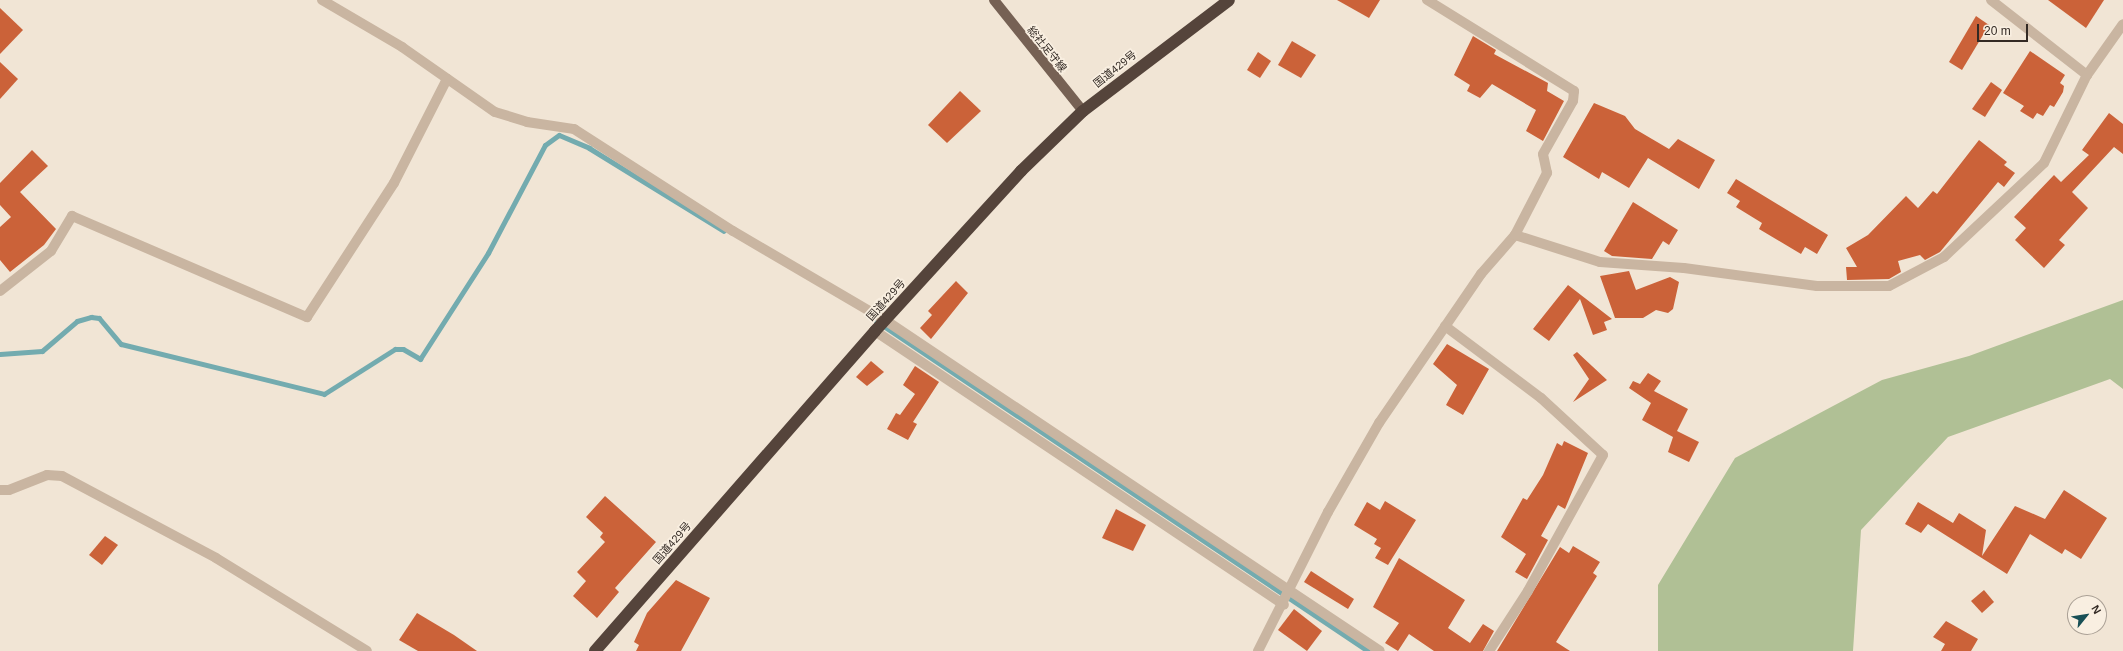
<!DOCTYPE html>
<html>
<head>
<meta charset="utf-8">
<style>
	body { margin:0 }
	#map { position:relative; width:2123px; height:651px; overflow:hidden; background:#f1e5d5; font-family:Arial,"Noto Sans JP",sans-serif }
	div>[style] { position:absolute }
	.green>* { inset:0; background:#b0c095 }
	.stream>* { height:5px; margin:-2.5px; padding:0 2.5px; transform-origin:2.5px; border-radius:2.5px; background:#73abaf }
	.building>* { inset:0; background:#cb6239 }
	.minor>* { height:10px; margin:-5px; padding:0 5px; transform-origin:5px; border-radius:5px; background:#c9b5a1 }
	.major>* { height:10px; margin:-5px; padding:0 5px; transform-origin:5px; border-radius:5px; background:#766154 }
	.highway>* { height:12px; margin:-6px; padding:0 6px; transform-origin:6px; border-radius:6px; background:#55443b }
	span { translate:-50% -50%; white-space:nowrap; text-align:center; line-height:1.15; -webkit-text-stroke:3.5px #f9efe1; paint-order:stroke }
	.street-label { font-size:11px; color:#332a24 }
	.north { position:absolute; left:2067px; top:595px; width:40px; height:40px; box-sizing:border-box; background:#f9efe1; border:1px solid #aaa095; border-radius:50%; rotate:60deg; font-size:11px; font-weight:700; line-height:16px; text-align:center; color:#332a24 }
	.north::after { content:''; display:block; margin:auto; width:14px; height:18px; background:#195056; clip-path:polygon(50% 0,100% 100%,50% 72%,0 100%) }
	.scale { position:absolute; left:1977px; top:24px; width:51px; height:18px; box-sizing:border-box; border:2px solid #332a24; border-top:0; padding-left:5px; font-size:12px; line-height:14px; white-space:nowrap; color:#332a24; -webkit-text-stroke:3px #f9efe1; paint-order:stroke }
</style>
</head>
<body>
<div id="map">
	<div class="green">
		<i style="clip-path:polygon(2123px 300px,2123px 389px,2110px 379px,1948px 437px,1861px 530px,1853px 651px,1658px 651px,1658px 585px,1735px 458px,1882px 380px,1969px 356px)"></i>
	</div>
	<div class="stream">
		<i style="left:867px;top:315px;width:603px;rotate:33.85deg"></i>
		<i style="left:0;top:354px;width:42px;rotate:-4.1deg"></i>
		<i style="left:42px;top:351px;width:46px;rotate:-40.6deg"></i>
		<i style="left:77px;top:321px;width:15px;rotate:-16deg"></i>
		<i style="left:91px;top:317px;width:8px;rotate:7deg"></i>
		<i style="left:99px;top:318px;width:34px;rotate:50deg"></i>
		<i style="left:121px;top:344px;width:209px;rotate:13.8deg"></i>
		<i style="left:324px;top:394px;width:84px;rotate:-32.4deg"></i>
		<i style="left:395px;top:349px;width:8px"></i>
		<i style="left:403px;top:349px;width:20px;rotate:30deg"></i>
		<i style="left:420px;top:359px;width:126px;rotate:-57.3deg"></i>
		<i style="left:488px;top:253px;width:122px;rotate:-62.2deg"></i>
		<i style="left:545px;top:145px;width:17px;rotate:-36deg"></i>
		<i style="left:559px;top:135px;width:33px;rotate:23deg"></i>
		<i style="left:589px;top:148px;width:158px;rotate:31.6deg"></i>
	</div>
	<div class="building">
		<i style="clip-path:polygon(1337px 0,1380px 0,1369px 18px)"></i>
		<i style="clip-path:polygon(2048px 0,2104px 0,2086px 28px)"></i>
		<i style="clip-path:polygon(0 8px,23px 30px,0 54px)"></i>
		<i style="clip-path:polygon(1976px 16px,1989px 25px,1962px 70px,1949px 62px)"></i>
		<i style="clip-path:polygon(1473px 36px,1496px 50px,1494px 54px,1548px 83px,1547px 91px,1564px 101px,1543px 141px,1526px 131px,1536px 110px,1492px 84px,1480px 98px,1467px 91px,1470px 85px,1454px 75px)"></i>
		<i style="clip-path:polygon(1292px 41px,1316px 55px,1301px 78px,1278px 65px)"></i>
		<i style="clip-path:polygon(2030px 51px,2065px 75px,2060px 83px,2064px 86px,2063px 92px,2054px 107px,2050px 105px,2043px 116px,2037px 113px,2033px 119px,2020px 111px,2024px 106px,2003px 93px)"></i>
		<i style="clip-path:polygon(1258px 52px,1271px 61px,1260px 78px,1247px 70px)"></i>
		<i style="clip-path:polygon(0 62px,18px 79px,0 99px)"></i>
		<i style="clip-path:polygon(1991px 82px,2002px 90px,1985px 117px,1972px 109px)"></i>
		<i style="clip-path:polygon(960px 91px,981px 111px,947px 143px,928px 125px)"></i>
		<i style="clip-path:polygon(1594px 103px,1625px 116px,1635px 129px,1669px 149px,1678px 139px,1715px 160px,1699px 189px,1648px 158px,1629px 188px,1602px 172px,1599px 179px,1563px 157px)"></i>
		<i style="clip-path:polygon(2109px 113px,2123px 124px,2123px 154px,2114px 147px,2072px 192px,2088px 208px,2059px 240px,2065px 245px,2044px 268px,2015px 240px,2026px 228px,2014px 217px,2054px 175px,2061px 182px,2089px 155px,2082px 150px)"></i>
		<i style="clip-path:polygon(1979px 140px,2007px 162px,2004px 165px,2015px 173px,2004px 187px,1998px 182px,1940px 252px,1925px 260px,1920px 255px,1898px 261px,1901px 272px,1889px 279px,1847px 280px,1846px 267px,1857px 267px,1846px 248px,1868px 235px,1906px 196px,1918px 208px,1933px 191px,1937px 194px)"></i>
		<i style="clip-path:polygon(32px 150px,48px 166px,20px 192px,56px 229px,44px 245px,10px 272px,0 260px,0 227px,11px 217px,0 205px,0 183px)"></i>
		<i style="clip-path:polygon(1736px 179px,1828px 235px,1817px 254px,1805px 247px,1801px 254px,1759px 229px,1762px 223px,1736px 207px,1740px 201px,1727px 193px)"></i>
		<i style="clip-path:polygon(1633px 202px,1678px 230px,1669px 245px,1663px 241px,1652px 259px,1612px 256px,1604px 251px)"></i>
		<i style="clip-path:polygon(1629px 271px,1636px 290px,1670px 277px,1679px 282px,1673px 309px,1668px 313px,1656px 310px,1643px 318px,1615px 318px,1600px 276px)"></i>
		<i style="clip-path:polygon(956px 281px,968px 293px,931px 339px,920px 328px,932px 315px,928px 311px)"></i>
		<i style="clip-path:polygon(1568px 285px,1612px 319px,1604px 322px,1607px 330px,1593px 335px,1580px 299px,1549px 341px,1533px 329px)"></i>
		<i style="clip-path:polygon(1447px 344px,1489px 369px,1463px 415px,1446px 405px,1457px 385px,1433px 364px)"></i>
		<i style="clip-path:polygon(1577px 352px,1607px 380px,1573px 402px,1589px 379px,1573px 355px)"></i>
		<i style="clip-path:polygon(871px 361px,884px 372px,867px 386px,856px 377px)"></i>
		<i style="clip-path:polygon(915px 366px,939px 382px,913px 422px,917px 424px,908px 440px,887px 429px,896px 413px,900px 415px,915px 394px,903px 385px)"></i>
		<i style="clip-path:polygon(1648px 373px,1661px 381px,1654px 391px,1688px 409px,1677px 431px,1699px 442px,1689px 462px,1668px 452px,1673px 437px,1642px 420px,1651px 403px,1629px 388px,1633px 381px,1640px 384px)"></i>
		<i style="clip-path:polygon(1564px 441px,1588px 453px,1565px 509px,1558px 505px,1541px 536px,1548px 540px,1527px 579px,1515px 572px,1526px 554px,1501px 537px,1523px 498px,1527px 500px,1543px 475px,1557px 443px,1562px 446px)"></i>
		<i style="clip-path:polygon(2064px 490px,2107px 518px,2081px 559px,2065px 549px,2062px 554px,2030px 534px,2007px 574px,1928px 524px,1921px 533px,1905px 524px,1918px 502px,1953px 523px,1959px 513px,1986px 530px,1982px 556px,2015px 506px,2045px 519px)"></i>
		<i style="clip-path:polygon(605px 496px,656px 542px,615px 588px,619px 592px,597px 618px,573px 596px,586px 581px,577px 572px,605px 542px,600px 537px,603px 533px,586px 517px)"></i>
		<i style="clip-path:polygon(1385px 501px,1416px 520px,1388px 565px,1375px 558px,1381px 548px,1374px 544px,1377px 539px,1354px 525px,1367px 502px,1380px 510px)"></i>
		<i style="clip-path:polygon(1116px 509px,1146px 525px,1133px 551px,1102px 538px)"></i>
		<i style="clip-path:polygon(105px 536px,118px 545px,102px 565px,89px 555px)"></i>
		<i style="clip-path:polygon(1573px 546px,1600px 562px,1593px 573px,1597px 576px,1556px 642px,1570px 651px,1497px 651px,1560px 547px,1569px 553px)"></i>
		<i style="clip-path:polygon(1399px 558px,1465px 600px,1448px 628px,1470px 643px,1483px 624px,1494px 631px,1483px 651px,1434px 651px,1409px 634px,1398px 651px,1385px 643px,1399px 623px,1373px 607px)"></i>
		<i style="clip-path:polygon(1311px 571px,1354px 599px,1348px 609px,1304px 582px)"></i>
		<i style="clip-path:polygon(676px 580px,710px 598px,681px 651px,636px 651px,639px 645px,634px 642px,647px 613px)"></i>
		<i style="clip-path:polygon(1984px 590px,1994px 602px,1982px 613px,1971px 601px)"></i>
		<i style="clip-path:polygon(1294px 609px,1322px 631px,1307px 651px,1278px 630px)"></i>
		<i style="clip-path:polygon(417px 613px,454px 635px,477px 651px,418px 651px,399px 640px)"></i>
		<i style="clip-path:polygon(1946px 621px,1978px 639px,1971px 651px,1941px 651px,1945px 644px,1933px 637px)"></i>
	</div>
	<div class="minor">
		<i style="left:322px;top:0;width:93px;rotate:30.4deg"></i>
		<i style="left:402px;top:47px;width:113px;rotate:35deg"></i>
		<i style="left:495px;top:112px;width:34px;rotate:17deg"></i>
		<i style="left:527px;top:122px;width:48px;rotate:8.5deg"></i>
		<i style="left:574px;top:129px;width:189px;rotate:32.7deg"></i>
		<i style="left:733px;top:231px;width:176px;rotate:30.4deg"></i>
		<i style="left:885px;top:320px;width:595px;rotate:33.77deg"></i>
		<i style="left:1991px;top:0;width:122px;rotate:38deg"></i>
		<i style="left:1515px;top:235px;width:89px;rotate:17.6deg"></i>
		<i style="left:1600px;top:262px;width:84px;rotate:4.1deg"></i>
		<i style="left:1684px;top:268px;width:134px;rotate:7.7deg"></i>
		<i style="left:1817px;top:286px;width:72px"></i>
		<i style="left:1889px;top:286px;width:62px;rotate:-27.8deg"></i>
		<i style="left:1944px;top:257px;width:137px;rotate:-43.2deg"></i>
		<i style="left:2044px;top:163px;width:98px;rotate:-64deg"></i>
		<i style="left:2087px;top:75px;width:62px;rotate:-54.8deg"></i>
		<i style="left:0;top:291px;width:65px;rotate:-38.1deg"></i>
		<i style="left:51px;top:251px;width:41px;rotate:-59deg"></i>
		<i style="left:72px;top:216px;width:256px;rotate:23.3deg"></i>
		<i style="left:307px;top:317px;width:160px;rotate:-57deg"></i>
		<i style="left:394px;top:183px;width:117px;rotate:-63deg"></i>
		<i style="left:1445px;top:326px;width:120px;rotate:36.9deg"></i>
		<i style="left:1541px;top:398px;width:84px;rotate:42.6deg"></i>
		<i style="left:1603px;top:455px;width:155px;rotate:118.9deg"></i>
		<i style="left:1528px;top:591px;width:72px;rotate:123deg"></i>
		<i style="left:875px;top:331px;width:492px;rotate:33.8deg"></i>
		<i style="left:0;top:490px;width:9px"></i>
		<i style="left:9px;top:490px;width:41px;rotate:-21.5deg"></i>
		<i style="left:47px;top:475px;width:15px;rotate:4deg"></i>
		<i style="left:62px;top:476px;width:174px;rotate:28deg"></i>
		<i style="left:216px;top:558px;width:177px;rotate:31.6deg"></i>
		<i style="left:1258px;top:651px;width:156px;rotate:-63.3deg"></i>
		<i style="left:1328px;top:512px;width:103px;rotate:-60.2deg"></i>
		<i style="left:1379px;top:423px;width:181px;rotate:-55.6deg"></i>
		<i style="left:1481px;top:274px;width:52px;rotate:-48.9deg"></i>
		<i style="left:1515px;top:235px;width:70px;rotate:-62.7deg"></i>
		<i style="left:1547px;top:173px;width:19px;rotate:-102deg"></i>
		<i style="left:1543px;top:154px;width:61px;rotate:-60.5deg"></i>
		<i style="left:1573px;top:101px;width:10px;rotate:-84deg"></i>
		<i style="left:1574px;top:91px;width:173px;rotate:-148.2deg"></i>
	</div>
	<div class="major">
		<i style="left:994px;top:0;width:142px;rotate:51.3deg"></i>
	</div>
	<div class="highway">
		<i style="left:595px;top:651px;width:425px;rotate:-48.8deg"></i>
		<i style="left:875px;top:331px;width:217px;rotate:-47.6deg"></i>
		<i style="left:1021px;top:171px;width:86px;rotate:-44.1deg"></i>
		<i style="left:1083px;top:111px;width:183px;rotate:-37.2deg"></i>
	</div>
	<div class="street-label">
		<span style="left:1047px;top:49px;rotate:51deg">総社足守線</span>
		<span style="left:1115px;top:69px;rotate:-39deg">国道429号</span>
		<span style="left:886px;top:300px;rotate:-48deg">国道429号</span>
		<span style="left:672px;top:543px;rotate:-49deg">国道429号</span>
	</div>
	<div class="north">N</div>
	<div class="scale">20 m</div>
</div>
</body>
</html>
